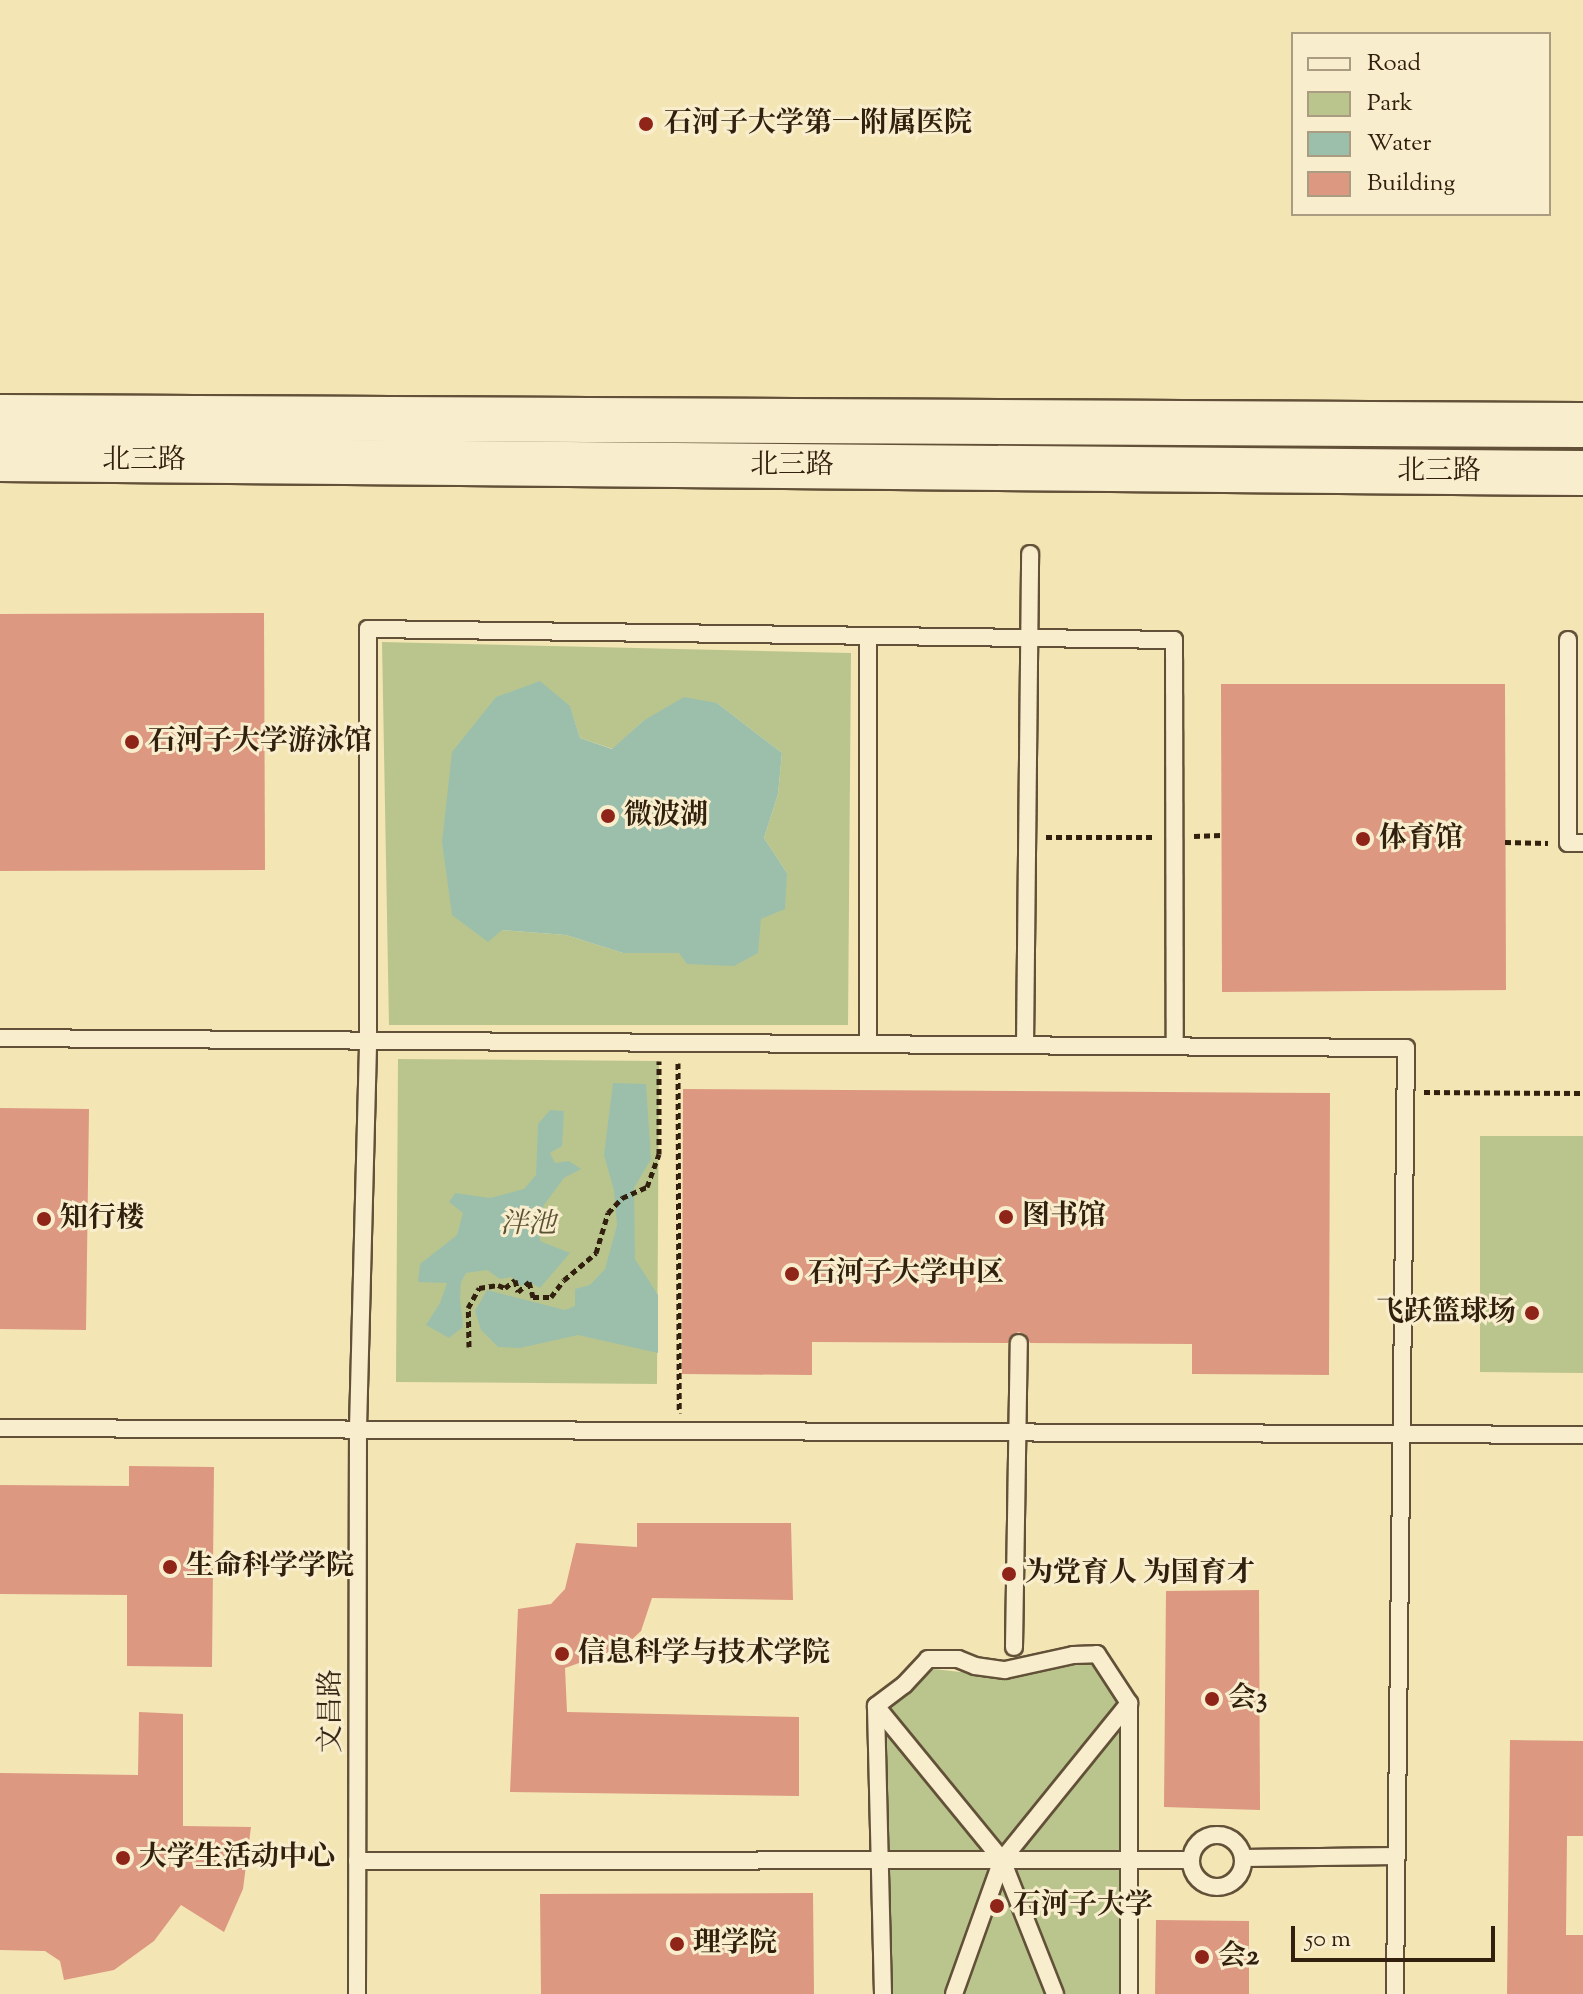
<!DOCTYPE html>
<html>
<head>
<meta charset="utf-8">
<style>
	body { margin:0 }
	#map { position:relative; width:1583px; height:1994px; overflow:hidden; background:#f4e5b4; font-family:"Sorts Mill Goudy","Noto Serif SC",serif }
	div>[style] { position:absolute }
	.green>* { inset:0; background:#bac58e }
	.water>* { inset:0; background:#9cbfab }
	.building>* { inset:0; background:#dc9880 }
	.path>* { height:5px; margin-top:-2.5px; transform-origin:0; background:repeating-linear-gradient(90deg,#32200e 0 6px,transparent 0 10px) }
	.roads { filter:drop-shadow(2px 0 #625138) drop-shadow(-2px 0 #625138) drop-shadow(0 2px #625138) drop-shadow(0 -2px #625138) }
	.service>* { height:16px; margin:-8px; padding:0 8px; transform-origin:8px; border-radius:8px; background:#f8eece }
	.service>.ring { margin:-8px; padding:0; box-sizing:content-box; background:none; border:16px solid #f8eece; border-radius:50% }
	.secondary>* { height:44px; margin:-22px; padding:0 22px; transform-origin:22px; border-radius:22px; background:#f8eece }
	.dots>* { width:22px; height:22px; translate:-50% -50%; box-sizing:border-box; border:4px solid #f8eece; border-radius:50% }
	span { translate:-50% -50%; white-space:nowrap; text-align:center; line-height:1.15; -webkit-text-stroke:6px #f8eece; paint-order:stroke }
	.poi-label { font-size:28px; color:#32200e; font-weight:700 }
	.left { translate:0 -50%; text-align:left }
	.right { translate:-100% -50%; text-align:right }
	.street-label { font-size:28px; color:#32200e }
	.park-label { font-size:28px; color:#5b5234; font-style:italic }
	.legend { position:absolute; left:1291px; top:32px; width:260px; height:184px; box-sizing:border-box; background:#f8eece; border:2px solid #a99c81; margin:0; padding:10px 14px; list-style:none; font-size:24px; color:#32200e }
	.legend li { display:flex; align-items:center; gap:16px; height:40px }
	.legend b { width:40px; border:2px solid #a99c81 }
	.scale { position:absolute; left:1291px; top:1926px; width:204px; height:36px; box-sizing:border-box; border:4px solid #32200e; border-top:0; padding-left:10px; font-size:24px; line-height:28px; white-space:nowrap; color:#32200e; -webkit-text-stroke:6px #f8eece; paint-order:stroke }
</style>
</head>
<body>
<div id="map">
	<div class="green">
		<i style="clip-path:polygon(evenodd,382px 642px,851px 653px,848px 1025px,389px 1025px,382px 642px,717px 703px,782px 753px,778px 794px,764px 838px,787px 873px,761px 919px,679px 953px,623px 953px,566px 935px,502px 930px,570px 707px,580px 738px,613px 749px,643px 721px,717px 703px)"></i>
		<i style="clip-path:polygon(398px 1059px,659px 1061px,657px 1384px,396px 1382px)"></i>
		<i style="clip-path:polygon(1480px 1136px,1583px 1136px,1583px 1373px,1480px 1372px)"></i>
		<i style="clip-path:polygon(1097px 1654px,1129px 1703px,1129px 1994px,883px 1994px,876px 1706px,934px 1669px,960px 1672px,1005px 1670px)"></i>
	</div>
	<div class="water">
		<i style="clip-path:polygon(540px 681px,570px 706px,580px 738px,612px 749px,643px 721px,684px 697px,717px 703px,782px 753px,778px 794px,764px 838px,787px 873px,785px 909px,761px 919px,758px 953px,734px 966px,687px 964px,679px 953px,623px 953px,566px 935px,502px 930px,488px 942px,452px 915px,442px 842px,452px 752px,496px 697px)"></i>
		<i style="clip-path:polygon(613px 1083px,646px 1084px,651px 1159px,634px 1188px,635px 1259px,658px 1295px,658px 1353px,578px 1335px,520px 1348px,498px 1347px,481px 1330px,475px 1311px,487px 1290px,565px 1310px,575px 1306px,575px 1289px,590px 1285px,605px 1269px,617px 1225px,614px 1191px,604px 1155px)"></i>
		<i style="clip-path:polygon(550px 1110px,564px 1111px,562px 1146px,550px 1153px,555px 1163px,569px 1161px,581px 1169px,564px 1178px,544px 1205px,539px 1218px,540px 1241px,570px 1253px,540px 1288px,529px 1282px,521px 1286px,511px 1277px,500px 1279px,487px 1270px,466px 1273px,461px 1282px,460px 1298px,463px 1327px,449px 1338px,426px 1325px,440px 1303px,447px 1283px,418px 1282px,420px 1264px,457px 1235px,463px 1213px,449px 1202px,455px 1193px,490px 1198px,524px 1189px,536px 1175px,538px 1124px)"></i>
	</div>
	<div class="building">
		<i style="clip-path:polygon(264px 613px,265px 870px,0 871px,0 614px)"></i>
		<i style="clip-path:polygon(1221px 684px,1505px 684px,1506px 990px,1222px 992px)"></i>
		<i style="clip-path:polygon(683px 1089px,1330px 1093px,1329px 1375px,1192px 1374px,1192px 1344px,1030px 1343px,1025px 1334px,1018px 1332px,1008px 1343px,812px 1342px,812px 1375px,682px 1374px)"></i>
		<i style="clip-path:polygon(0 1108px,89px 1109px,86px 1330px,0 1329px)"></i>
		<i style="clip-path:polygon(129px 1466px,214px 1467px,212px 1667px,127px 1666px,127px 1595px,0 1594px,0 1485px,129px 1486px)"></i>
		<i style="clip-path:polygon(637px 1523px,791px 1523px,793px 1600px,652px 1598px,641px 1631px,624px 1647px,565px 1668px,567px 1712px,799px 1717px,799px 1796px,510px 1792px,518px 1609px,551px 1604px,565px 1589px,576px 1543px,637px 1547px)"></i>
		<i style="clip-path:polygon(1259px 1590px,1260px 1810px,1164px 1807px,1166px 1591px)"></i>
		<i style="clip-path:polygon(139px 1712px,183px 1714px,183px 1826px,251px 1827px,243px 1889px,224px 1932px,181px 1905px,154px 1941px,114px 1970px,64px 1980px,60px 1961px,45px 1951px,0 1950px,0 1773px,138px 1775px)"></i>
		<i style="clip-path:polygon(1510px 1740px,1583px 1741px,1583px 1836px,1567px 1836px,1566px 1935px,1583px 1935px,1583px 1994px,1507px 1994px)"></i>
		<i style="clip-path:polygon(813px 1893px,814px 1994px,541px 1994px,540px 1894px)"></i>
		<i style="clip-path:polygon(1156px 1920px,1249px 1921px,1249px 1994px,1155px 1994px)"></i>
	</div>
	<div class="path">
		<i style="left:1194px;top:836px;width:27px;rotate:-2deg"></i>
		<i style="left:1046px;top:837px;width:110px"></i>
		<i style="left:1505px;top:842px;width:43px;rotate:1.3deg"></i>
		<i style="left:678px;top:1063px;width:350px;rotate:89.8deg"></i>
		<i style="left:1424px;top:1092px;width:159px;rotate:0.4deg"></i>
		<i style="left:469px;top:1347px;width:39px;rotate:-91deg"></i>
		<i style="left:468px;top:1308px;width:23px;rotate:-61deg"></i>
		<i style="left:479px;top:1288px;width:19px;rotate:-9deg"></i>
		<i style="left:498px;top:1285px;width:8px;rotate:23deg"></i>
		<i style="left:505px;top:1288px;width:13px;rotate:-39deg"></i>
		<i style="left:515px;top:1280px;width:12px;rotate:76deg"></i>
		<i style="left:518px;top:1292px;width:15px;rotate:-42deg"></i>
		<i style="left:529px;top:1282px;width:16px;rotate:75deg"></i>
		<i style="left:533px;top:1297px;width:18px"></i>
		<i style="left:551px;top:1297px;width:21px;rotate:-53deg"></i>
		<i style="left:564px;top:1280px;width:42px;rotate:-40.2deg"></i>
		<i style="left:596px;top:1253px;width:42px;rotate:-73.3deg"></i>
		<i style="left:608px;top:1213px;width:21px;rotate:-47deg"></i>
		<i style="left:622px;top:1198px;width:27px;rotate:-24deg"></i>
		<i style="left:647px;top:1187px;width:35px;rotate:-70deg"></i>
		<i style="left:659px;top:1154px;width:93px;rotate:-90deg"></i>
	</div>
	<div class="roads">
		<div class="service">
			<i style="left:1568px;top:640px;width:203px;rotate:90deg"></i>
			<i style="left:1568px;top:843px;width:15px"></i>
			<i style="left:0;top:1038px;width:1406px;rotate:0.41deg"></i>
			<i style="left:1406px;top:1048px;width:946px;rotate:90.67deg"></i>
			<i style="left:868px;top:1044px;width:408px;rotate:-90deg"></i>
			<i style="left:1025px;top:1045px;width:491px;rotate:-89.4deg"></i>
			<i style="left:0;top:1428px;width:1583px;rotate:0.25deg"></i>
			<i style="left:1014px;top:1647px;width:304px;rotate:-89.1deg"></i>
			<i style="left:876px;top:1706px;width:199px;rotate:50.7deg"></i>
			<i style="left:1002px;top:1860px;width:144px;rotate:68.4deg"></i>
			<i class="ring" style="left:1191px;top:1835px;width:36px;height:36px"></i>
			<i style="left:1243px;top:1858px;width:154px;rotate:-0.7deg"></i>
			<i style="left:357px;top:1861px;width:834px;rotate:-0.07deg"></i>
			<i style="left:357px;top:1994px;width:566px;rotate:-89.9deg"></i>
			<i style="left:358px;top:1428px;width:387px;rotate:-88.5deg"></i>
			<i style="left:368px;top:1041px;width:412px;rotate:-90deg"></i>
			<i style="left:368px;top:629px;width:806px;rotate:0.78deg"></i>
			<i style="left:1174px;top:640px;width:406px;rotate:89.9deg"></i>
			<i style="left:883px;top:1994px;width:288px;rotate:-91.4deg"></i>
			<i style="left:876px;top:1706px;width:35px;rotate:-37deg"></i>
			<i style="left:904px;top:1685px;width:35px;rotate:-47deg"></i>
			<i style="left:928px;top:1659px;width:30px"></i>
			<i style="left:958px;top:1659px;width:18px;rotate:22deg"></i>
			<i style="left:975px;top:1666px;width:30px;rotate:8deg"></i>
			<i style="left:1005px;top:1670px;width:70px;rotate:-12.4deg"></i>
			<i style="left:1073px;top:1655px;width:24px;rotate:-2deg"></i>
			<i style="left:1097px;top:1654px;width:59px;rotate:56.9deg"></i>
			<i style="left:1129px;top:1703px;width:291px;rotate:90deg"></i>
			<i style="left:954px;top:1994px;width:142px;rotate:-70.3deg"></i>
			<i style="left:1002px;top:1860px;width:202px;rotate:-51deg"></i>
		</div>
		<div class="secondary">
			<i style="left:0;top:417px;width:1583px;rotate:0.29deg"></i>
			<i style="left:0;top:459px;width:1583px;rotate:0.51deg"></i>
		</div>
	</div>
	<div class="dots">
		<i style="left:646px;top:124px;background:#8f2418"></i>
		<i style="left:132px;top:742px;background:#8f2418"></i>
		<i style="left:608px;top:816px;background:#8f2418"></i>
		<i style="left:1363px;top:839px;background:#8f2418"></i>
		<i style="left:1006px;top:1217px;background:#8f2418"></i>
		<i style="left:44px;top:1219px;background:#8f2418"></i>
		<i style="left:792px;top:1274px;background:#8f2418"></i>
		<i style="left:1532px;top:1313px;background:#8f2418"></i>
		<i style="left:170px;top:1567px;background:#8f2418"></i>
		<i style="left:1009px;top:1574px;background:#8f2418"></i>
		<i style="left:562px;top:1654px;background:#8f2418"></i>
		<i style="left:1212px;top:1699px;background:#8f2418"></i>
		<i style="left:123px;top:1858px;background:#8f2418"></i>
		<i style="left:997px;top:1906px;background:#8f2418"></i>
		<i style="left:677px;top:1944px;background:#8f2418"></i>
		<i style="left:1202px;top:1957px;background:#8f2418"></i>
	</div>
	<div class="poi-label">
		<span class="left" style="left:664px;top:124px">石河子大学第一附属医院</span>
		<span class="left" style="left:148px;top:742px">石河子大学游泳馆</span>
		<span class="left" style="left:624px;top:816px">微波湖</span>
		<span class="left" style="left:1379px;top:839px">体育馆</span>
		<span class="left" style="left:1022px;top:1217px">图书馆</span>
		<span class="left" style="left:60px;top:1219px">知行楼</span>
		<span class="left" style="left:808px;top:1274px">石河子大学中区</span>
		<span class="right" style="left:1516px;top:1313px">飞跃篮球场</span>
		<span class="left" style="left:186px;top:1567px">生命科学学院</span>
		<span class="left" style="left:1025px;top:1574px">为党育人 为国育才</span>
		<span class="left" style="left:578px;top:1654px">信息科学与技术学院</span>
		<span class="left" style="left:1228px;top:1699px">会3</span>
		<span class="left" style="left:139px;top:1858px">大学生活动中心</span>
		<span class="left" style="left:1013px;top:1906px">石河子大学</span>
		<span class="left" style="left:693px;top:1944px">理学院</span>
		<span class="left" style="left:1218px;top:1957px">会2</span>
	</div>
	<div class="street-label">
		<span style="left:144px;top:461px">北三路</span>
		<span style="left:792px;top:466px">北三路</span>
		<span style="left:1439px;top:472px">北三路</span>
		<span style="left:332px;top:1711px;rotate:-90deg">文昌路</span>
	</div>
	<div class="park-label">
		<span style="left:528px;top:1225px">泮池</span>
	</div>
	<ul class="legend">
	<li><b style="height:10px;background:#f8eece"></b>Road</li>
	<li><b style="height:22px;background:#bac58e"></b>Park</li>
	<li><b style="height:22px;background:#9cbfab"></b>Water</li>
	<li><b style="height:22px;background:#dc9880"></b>Building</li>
	</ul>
	<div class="scale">50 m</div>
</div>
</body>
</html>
